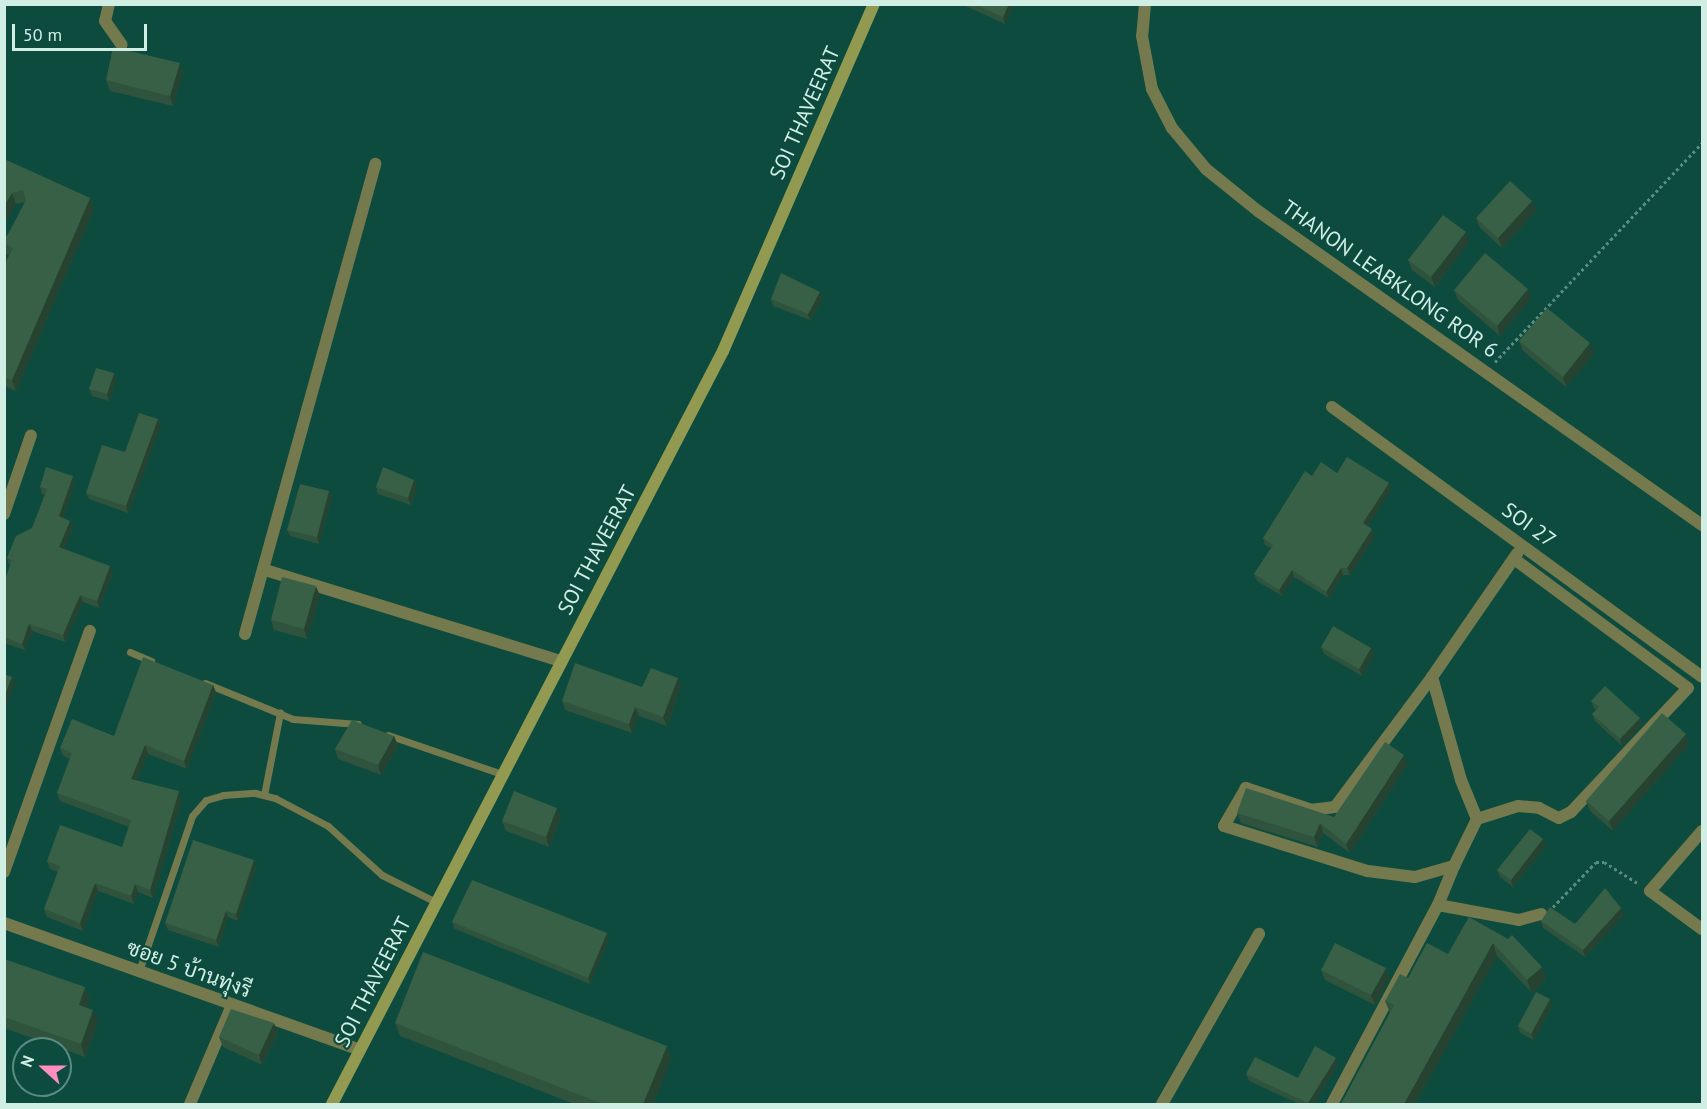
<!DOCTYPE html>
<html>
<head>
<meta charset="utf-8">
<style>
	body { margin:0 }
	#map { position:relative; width:1707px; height:1109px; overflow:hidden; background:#0d4b3e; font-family:"PT Sans",Sarabun,sans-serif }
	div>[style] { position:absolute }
	.path>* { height:3px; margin-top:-1.5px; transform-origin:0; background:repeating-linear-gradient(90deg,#5a8b7f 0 3px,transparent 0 6px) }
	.lane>* { height:7px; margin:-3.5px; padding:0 3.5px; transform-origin:3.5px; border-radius:3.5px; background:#747a4d }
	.street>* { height:12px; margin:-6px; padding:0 6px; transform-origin:6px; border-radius:6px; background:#747a4d }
	.secondary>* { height:12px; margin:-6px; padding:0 6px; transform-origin:6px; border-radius:6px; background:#919a50 }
	.wall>* { inset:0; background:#2f533c }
	.shaded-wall>* { inset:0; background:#264331 }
	.building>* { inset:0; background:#376046 }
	span { translate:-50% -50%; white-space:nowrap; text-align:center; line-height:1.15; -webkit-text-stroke:4.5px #0d4b3e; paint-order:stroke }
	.street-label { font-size:21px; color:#d1eee5 }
	.frame { position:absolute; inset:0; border:6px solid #d1eee5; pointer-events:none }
	.north { position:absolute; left:12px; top:1037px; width:60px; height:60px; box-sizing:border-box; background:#0d4b3e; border:2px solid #5b8c81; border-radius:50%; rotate:291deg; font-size:16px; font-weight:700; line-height:24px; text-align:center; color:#d1eee5 }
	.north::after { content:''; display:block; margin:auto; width:21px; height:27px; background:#fe8ebd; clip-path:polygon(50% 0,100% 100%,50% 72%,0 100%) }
	.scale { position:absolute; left:12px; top:24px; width:135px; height:27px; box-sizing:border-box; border:3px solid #d1eee5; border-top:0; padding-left:8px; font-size:18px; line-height:21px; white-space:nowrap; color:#d1eee5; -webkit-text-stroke:4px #0d4b3e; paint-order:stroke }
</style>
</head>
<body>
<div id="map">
	<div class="path">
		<i style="left:1495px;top:362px;width:301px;rotate:-46.6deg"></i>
		<i style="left:1553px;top:907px;width:62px;rotate:-46.3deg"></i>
		<i style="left:1596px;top:862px;width:8px"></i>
		<i style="left:1604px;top:862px;width:39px;rotate:32deg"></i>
	</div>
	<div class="lane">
		<i style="left:130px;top:652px;width:23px;rotate:23deg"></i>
		<i style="left:205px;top:683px;width:95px;rotate:22.2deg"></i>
		<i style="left:293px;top:719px;width:65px;rotate:4.4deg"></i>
		<i style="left:388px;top:735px;width:120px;rotate:18.9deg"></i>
		<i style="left:264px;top:795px;width:84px;rotate:-79deg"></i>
		<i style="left:139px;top:971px;width:164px;rotate:-71.1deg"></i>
		<i style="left:192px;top:816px;width:21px;rotate:-49deg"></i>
		<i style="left:206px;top:800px;width:18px;rotate:-16deg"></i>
		<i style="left:223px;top:795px;width:32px;rotate:-4deg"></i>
		<i style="left:255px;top:793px;width:21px;rotate:14deg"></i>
		<i style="left:275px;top:798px;width:60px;rotate:27.8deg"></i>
		<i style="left:328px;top:826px;width:73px;rotate:42.2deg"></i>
		<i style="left:382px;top:875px;width:60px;rotate:26.6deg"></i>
	</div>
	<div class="street">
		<i style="left:109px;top:4px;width:17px;rotate:103deg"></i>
		<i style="left:105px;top:21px;width:29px;rotate:55deg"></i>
		<i style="left:1145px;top:4px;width:32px;rotate:95deg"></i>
		<i style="left:1142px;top:36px;width:54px;rotate:79.3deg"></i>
		<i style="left:1152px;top:89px;width:44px;rotate:62.9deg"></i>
		<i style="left:1172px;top:128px;width:53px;rotate:50.3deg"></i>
		<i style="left:1206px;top:169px;width:67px;rotate:38.9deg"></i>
		<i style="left:1258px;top:211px;width:544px;rotate:35.27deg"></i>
		<i style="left:1332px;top:407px;width:458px;rotate:36.1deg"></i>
		<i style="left:4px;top:514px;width:83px;rotate:-71.1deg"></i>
		<i style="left:265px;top:570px;width:310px;rotate:17.1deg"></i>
		<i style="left:245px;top:634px;width:488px;rotate:-74.5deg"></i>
		<i style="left:1432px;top:677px;width:162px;rotate:126.7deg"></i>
		<i style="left:1335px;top:807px;width:23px;rotate:173deg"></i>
		<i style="left:1312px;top:810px;width:70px;rotate:-161.6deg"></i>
		<i style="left:1246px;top:788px;width:44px;rotate:120.1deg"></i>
		<i style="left:1224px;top:826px;width:151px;rotate:17.4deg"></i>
		<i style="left:1368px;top:871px;width:47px;rotate:7.3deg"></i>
		<i style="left:1415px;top:877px;width:41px;rotate:-15.8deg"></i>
		<i style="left:1454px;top:866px;width:52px;rotate:-63.9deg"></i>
		<i style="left:1477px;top:819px;width:43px;rotate:-17.6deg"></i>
		<i style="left:1518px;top:806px;width:21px;rotate:5deg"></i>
		<i style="left:1539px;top:808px;width:22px;rotate:27deg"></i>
		<i style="left:1559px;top:818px;width:13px;rotate:-27deg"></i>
		<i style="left:1571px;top:812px;width:170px;rotate:-46.7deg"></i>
		<i style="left:1688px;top:688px;width:217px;rotate:-143.4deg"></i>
		<i style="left:1477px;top:819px;width:42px;rotate:-112.3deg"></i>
		<i style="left:1461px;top:780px;width:107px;rotate:-105.7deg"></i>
		<i style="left:1432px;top:677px;width:150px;rotate:-55.4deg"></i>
		<i style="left:1702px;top:831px;width:79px;rotate:130.9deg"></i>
		<i style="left:1650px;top:891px;width:64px;rotate:36.2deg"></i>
		<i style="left:4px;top:872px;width:256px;rotate:-70.4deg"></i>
		<i style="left:1438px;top:905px;width:42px;rotate:-67.7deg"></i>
		<i style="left:4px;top:923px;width:378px;rotate:19.6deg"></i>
		<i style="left:190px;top:1104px;width:108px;rotate:-67deg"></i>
		<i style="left:1162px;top:1104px;width:196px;rotate:-60.3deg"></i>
		<i style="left:1332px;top:1104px;width:225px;rotate:-62deg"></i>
		<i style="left:1438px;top:905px;width:82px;rotate:10.5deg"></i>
		<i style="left:1519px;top:920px;width:23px;rotate:-15deg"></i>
	</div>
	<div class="secondary">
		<i style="left:332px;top:1104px;width:848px;rotate:-62.56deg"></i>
		<i style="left:723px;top:351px;width:378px;rotate:-66.5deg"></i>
	</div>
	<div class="wall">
		<i style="clip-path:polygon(961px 4px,1014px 4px,1005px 24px)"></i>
		<i style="clip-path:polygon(183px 73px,173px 106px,110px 91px,106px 80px)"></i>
		<i style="clip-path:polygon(4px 159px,90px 198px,94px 209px,16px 391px,4px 386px,4px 266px,9px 255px,4px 253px,4px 236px,7px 236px,26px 202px,16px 204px,4px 225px)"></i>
		<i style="clip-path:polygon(1536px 211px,1502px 248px,1480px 228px,1476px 218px)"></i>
		<i style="clip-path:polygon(1469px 242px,1435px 287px,1412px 270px,1408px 260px)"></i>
		<i style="clip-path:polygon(1454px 290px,1531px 299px,1500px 336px,1458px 300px)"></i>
		<i style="clip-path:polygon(771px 299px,823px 299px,810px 320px,773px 306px)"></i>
		<i style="clip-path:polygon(1519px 341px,1594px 354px,1566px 387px,1523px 351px)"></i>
		<i style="clip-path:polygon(114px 373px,116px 380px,109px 401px,92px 396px,89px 389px)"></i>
		<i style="clip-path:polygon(158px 419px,161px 426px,128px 513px,89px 499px,86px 493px)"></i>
		<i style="clip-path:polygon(1337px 473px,1391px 490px,1368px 526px,1375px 536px,1350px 575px,1343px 575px,1329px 598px,1294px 577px,1282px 596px,1257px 581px,1254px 574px,1271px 548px,1265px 545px,1263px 538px,1312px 476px)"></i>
		<i style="clip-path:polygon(73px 476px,75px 483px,63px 518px,73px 528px,64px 549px,113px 573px,99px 608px,83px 602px,65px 642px,32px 631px,25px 650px,6px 644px,4px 646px,4px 583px,10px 565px,9px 565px,7px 558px,32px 528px,45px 495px,42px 494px,40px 487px)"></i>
		<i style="clip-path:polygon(414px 480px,417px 487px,411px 505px,378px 494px,376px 487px)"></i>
		<i style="clip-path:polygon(329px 491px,332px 497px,319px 544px,290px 536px,287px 530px)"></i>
		<i style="clip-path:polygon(320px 596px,307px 639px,274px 630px,271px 620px)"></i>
		<i style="clip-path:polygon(1321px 647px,1371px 648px,1374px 655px,1362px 676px,1324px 654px)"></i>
		<i style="clip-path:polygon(678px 678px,681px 687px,667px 726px,639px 716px,632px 733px,565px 710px,562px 701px,642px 687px)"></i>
		<i style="clip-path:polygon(213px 685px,216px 693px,187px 769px,148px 754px,137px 780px,182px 800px,153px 898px,138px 892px,134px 904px,98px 891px,83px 931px,47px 917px,44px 909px,58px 872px,50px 869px,47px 861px,122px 847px,129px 827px,60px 801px,57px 793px,70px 759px,63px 756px,60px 748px,114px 736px)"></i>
		<i style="clip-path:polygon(1591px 701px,1640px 718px,1642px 724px,1622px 746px,1595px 721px,1592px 714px,1596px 710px,1594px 708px)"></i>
		<i style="clip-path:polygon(1686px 734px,1689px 744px,1613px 831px,1590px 811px,1586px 801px)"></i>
		<i style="clip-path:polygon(394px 736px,398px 746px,381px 775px,338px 759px,335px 749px)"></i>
		<i style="clip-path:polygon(1407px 765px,1350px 853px,1323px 833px,1318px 847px,1241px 823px,1237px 813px,1334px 817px)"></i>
		<i style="clip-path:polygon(561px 818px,549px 847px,506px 831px,502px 821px)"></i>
		<i style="clip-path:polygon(1546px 846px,1513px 887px,1500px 877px,1497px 870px)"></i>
		<i style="clip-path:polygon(256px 867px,238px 921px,228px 917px,219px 947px,168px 930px,165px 923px)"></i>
		<i style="clip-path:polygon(1624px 915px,1585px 957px,1543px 928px,1541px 921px,1575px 924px)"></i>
		<i style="clip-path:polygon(1469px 917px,1542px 967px,1546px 979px,1532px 993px,1497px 956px,1415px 1104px,1341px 1104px,1390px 1013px,1385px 1001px,1408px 978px,1448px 954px)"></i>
		<i style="clip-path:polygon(452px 922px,609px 940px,590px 984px,455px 929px)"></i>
		<i style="clip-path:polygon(4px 959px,85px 987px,90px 1000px,87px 1008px,98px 1023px,85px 1057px,4px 1028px)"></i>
		<i style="clip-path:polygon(1386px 968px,1389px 979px,1375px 1005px,1325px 980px,1321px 970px)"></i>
		<i style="clip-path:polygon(1552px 1006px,1534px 1040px,1520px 1033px,1518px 1026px)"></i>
		<i style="clip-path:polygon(395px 1023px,667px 1046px,671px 1059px,653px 1104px,574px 1104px,400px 1036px)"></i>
		<i style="clip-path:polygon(278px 1033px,262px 1065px,223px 1047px,219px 1037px)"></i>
		<i style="clip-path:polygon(1338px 1064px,1314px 1104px,1299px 1104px,1249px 1081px,1246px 1074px,1298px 1078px)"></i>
	</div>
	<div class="shaded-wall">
		<i style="clip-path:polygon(1009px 4px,1014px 4px,1005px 24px,1003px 17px)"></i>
		<i style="clip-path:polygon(180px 63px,183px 73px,173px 106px,170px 96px)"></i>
		<i style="clip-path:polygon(12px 193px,16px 204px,4px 225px,4px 206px)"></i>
		<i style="clip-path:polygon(90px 198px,94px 209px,16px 391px,12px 380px)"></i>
		<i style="clip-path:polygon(1532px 201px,1536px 211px,1502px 248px,1498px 238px)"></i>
		<i style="clip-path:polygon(1466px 232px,1469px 242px,1435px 287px,1431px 277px)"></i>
		<i style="clip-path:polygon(1528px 289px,1531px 299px,1500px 336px,1497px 326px)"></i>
		<i style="clip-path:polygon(820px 292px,823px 299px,810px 320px,808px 314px)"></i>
		<i style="clip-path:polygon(1590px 343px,1594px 354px,1566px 387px,1563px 377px)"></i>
		<i style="clip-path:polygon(114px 373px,116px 380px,109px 401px,107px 394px)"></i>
		<i style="clip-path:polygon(158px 419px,161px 426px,128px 513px,126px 506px)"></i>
		<i style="clip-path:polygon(73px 476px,75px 483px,62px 523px,59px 516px)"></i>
		<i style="clip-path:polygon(414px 480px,417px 487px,411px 505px,408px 498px)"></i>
		<i style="clip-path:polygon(1389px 483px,1391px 490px,1366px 530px,1363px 523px)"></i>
		<i style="clip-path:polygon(329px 491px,332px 497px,319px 544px,317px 537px)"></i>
		<i style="clip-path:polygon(70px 521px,73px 528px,62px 554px,59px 547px)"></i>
		<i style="clip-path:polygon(1372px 529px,1375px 536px,1350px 575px,1347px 568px)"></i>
		<i style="clip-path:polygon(110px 566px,113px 573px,99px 608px,97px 601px)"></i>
		<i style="clip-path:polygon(1341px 568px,1343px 575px,1329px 598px,1326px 592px)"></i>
		<i style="clip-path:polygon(1292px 570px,1294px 577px,1282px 596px,1279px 590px)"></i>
		<i style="clip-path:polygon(316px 586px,320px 596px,307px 639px,304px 629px)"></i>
		<i style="clip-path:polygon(80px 595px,83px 602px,65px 642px,63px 635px)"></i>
		<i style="clip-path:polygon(29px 624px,32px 631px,25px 650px,22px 644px)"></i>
		<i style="clip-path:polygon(1371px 648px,1374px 655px,1362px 676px,1359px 669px)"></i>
		<i style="clip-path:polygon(12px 677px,15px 684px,4px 710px,4px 697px)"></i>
		<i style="clip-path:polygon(678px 678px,681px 687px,667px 726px,663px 717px)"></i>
		<i style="clip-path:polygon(213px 685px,216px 693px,187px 769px,184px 761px)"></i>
		<i style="clip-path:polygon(635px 707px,639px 716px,632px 733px,629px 724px)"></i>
		<i style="clip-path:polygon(1640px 718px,1642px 724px,1622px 746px,1620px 739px)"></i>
		<i style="clip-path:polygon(1686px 734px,1689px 744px,1613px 831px,1609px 821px)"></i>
		<i style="clip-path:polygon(394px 736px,398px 746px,381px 775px,378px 765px)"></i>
		<i style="clip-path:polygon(145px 745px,148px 754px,134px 787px,131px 779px)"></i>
		<i style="clip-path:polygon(1404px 755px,1407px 765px,1350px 853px,1346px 844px)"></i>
		<i style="clip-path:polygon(179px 791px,182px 800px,153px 898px,150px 890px)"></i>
		<i style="clip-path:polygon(557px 808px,561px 818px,549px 847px,546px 837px)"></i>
		<i style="clip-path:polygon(1320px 823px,1323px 833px,1318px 847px,1314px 837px)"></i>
		<i style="clip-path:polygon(1543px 839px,1546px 846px,1513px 887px,1511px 880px)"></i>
		<i style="clip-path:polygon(254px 860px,256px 867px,238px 921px,236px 914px)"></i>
		<i style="clip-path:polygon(95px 883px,98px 891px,83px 931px,80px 923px)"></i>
		<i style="clip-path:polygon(135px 884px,138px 892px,134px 904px,131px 896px)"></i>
		<i style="clip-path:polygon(1621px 908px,1624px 915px,1585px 957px,1583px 950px)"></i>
		<i style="clip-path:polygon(226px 911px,228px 917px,219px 947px,216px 940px)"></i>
		<i style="clip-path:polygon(607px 933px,609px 940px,590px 984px,588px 978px)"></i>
		<i style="clip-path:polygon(1493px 943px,1497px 956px,1415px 1104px,1404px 1104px)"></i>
		<i style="clip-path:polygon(1542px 967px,1546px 979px,1532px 993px,1527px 980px)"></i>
		<i style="clip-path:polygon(1386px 968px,1389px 979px,1375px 1005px,1371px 995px)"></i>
		<i style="clip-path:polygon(85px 987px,90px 1000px,84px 1018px,79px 1005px)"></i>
		<i style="clip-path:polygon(1550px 999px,1552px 1006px,1534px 1040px,1531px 1034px)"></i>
		<i style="clip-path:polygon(93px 1010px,98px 1023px,85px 1057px,81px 1044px)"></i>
		<i style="clip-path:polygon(274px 1023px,278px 1033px,262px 1065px,259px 1055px)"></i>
		<i style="clip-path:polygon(667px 1046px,671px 1059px,653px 1104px,643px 1104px)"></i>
		<i style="clip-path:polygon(1336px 1058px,1338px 1064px,1314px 1104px,1309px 1104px,1308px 1103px)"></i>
	</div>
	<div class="building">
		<i style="clip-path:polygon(974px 4px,1009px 4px,1003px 17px)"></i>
		<i style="clip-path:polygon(113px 47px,180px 63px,170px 96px,106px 80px)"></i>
		<i style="clip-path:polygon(4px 159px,90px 198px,12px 380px,4px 377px,4px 266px,13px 248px,4px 243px,4px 236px,7px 236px,26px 200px,23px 190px,12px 193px,4px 206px)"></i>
		<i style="clip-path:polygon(1510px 181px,1532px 201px,1498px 238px,1476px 218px)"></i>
		<i style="clip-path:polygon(1443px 215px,1466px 232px,1431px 277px,1408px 260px)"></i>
		<i style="clip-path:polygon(1485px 253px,1528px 289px,1497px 326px,1454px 290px)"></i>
		<i style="clip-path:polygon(781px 273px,820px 292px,808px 314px,771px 299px)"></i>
		<i style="clip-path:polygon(1547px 308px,1590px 343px,1563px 377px,1519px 341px)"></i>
		<i style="clip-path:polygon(96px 368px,114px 373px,107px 394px,89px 389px)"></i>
		<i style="clip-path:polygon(139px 413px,158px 419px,126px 506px,86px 493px,102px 445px,125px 452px)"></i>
		<i style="clip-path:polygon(1347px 457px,1389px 483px,1363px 523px,1372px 529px,1347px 568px,1341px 568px,1326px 592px,1292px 570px,1279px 590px,1254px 574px,1273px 545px,1263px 538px,1305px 471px,1312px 476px,1321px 462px,1337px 473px)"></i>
		<i style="clip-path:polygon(46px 467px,73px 476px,59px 516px,70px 521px,59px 547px,110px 566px,97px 601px,80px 595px,63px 635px,29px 624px,22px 644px,4px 637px,4px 583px,12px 560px,7px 558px,16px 536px,32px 528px,47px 489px,40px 487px)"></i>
		<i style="clip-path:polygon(383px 467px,414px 480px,408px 498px,376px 487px)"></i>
		<i style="clip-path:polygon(300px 484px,329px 491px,317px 537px,287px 530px)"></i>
		<i style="clip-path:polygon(282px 577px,316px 586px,304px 629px,271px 620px)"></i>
		<i style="clip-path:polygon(1333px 626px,1371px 648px,1359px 669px,1321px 647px)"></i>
		<i style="clip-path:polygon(143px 657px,213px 685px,184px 761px,145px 745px,131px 779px,179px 791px,150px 890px,135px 884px,131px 896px,95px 883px,80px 923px,44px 909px,60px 866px,47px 861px,60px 825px,122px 847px,131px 820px,57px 793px,72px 753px,60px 748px,72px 719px,114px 736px)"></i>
		<i style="clip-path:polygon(575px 663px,642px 687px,651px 668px,678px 678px,663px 717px,635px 707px,629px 724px,562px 701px)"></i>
		<i style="clip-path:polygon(4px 674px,12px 677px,4px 697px)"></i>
		<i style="clip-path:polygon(1605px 686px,1640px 718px,1620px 739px,1592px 714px,1599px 707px,1591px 701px)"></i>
		<i style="clip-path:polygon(1662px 713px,1686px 734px,1609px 821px,1586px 801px)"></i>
		<i style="clip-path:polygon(352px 720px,394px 736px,378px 765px,335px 749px)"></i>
		<i style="clip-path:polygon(1385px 742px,1404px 755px,1346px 844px,1320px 823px,1314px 837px,1237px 813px,1246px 788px,1334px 817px)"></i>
		<i style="clip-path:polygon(514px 791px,557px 808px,546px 837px,502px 821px)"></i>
		<i style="clip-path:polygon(1530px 829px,1543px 839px,1511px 880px,1497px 870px)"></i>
		<i style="clip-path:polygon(193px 840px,254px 860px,236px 914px,226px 911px,216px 940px,165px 923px)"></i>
		<i style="clip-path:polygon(472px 880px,607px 933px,588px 978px,452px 922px)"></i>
		<i style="clip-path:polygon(1605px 888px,1621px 908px,1583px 950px,1541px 921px,1550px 907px,1575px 924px)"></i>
		<i style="clip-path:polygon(1469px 917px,1508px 939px,1512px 935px,1542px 967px,1527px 980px,1493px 943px,1404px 1104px,1341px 1104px,1394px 1005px,1385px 1001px,1400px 974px,1408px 978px,1427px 943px,1448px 954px)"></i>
		<i style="clip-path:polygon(1335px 943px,1386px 968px,1371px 995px,1321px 970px)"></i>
		<i style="clip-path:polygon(423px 952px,667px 1046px,643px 1104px,603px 1104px,395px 1023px)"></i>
		<i style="clip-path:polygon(4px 959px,85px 987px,79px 1005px,93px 1010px,81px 1044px,4px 1017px)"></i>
		<i style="clip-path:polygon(1536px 992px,1550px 999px,1531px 1034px,1518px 1026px)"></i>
		<i style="clip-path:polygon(231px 1009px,274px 1023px,259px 1055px,219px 1037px)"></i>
		<i style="clip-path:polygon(1315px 1046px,1336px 1058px,1308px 1103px,1246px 1074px,1255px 1057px,1298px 1078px)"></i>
	</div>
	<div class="street-label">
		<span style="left:805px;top:113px;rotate:-66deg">SOI THAVEERAT</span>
		<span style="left:1390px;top:279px;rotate:35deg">THANON LEABKLONG ROR 6</span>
		<span style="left:1529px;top:525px;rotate:36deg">SOI 27</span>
		<span style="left:597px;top:550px;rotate:-62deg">SOI THAVEERAT</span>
		<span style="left:189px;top:969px;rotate:20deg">ซอย 5 บ้านทุ่งรี</span>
		<span style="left:373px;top:982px;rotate:-63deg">SOI THAVEERAT</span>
	</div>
	<div class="frame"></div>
	<div class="north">N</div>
	<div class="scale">50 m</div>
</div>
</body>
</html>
